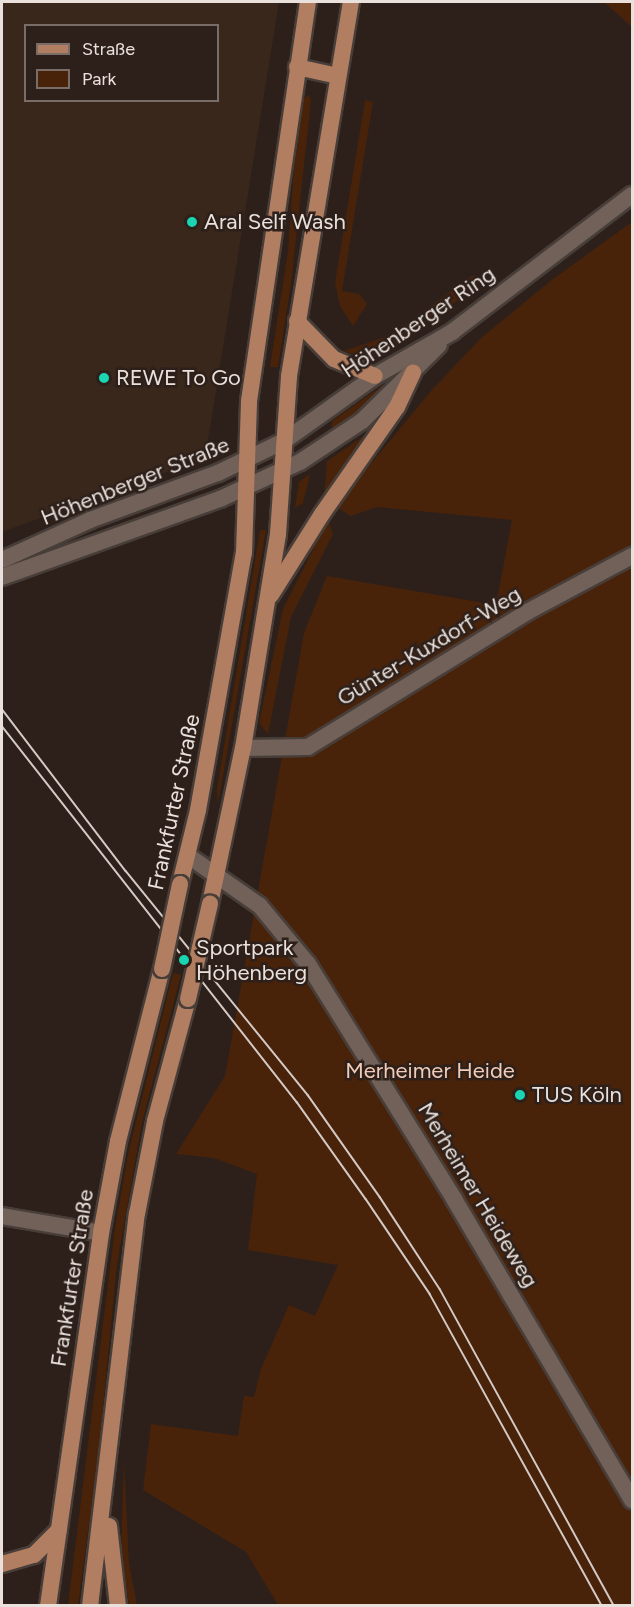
<!DOCTYPE html>
<html>
<head>
<meta charset="utf-8">
<style>
	body { margin:0 }
	#map { position:relative; width:634px; height:1607px; overflow:hidden; background:#2d201a; font-family:Figtree,sans-serif }
	div>[style] { position:absolute }
	.built>* { inset:0; background:#3a271c }
	.green>* { inset:0; background:#49220a }
	.roads { filter:drop-shadow(2px 0 #483e39) drop-shadow(-2px 0 #483e39) drop-shadow(0 2px #483e39) drop-shadow(0 -2px #483e39) }
	.minor>* { height:16px; margin:-8px; padding:0 8px; transform-origin:8px; border-radius:8px; background:#716159 }
	.tertiary>* { height:16px; margin:-8px; padding:0 8px; transform-origin:8px; border-radius:8px; background:#716159 }
	.primary>* { height:16px; margin:-8px; padding:0 8px; transform-origin:8px; border-radius:8px; background:#b27e62 }
	.tram>* { height:1.5px; margin:-0.75px; padding:0 0.75px; transform-origin:0.75px; border-radius:0.75px; background:#d3cac5 }
	.bridges { filter:drop-shadow(2px 0 #483e39) drop-shadow(-2px 0 #483e39) drop-shadow(0 2px #483e39) drop-shadow(0 -2px #483e39) }
	.primary-bridge>* { height:16px; margin:-8px; padding:0 8px; transform-origin:8px; border-radius:8px; background:#b27e62 }
	.dots>* { width:16px; height:16px; translate:-50% -50%; box-sizing:border-box; border:3px solid #2d201a; border-radius:50% }
	span { translate:-50% -50%; white-space:nowrap; text-align:center; line-height:1.15; -webkit-text-stroke:5px #2d201a; paint-order:stroke }
	.poi-label { font-size:22px; color:#eae1dc }
	.left { translate:0 -50%; text-align:left }
	.street-label { font-size:22px; color:#eae1dc }
	.park-label { font-size:22px; color:#f2ccb8 }
	.frame { position:absolute; inset:0; border:3px solid #eae1dc; pointer-events:none }
	.legend { position:absolute; left:24px; top:24px; width:195px; height:78px; box-sizing:border-box; background:#2d201a; border:2px solid #796d68; margin:0; padding:8px 10px; list-style:none; font-size:18px; color:#eae1dc }
	.legend li { display:flex; align-items:center; gap:12px; height:30px }
	.legend b { width:30px; border:2px solid #796d68 }
</style>
</head>
<body>
<div id="map">
	<div class="built">
		<i style="clip-path:polygon(evenodd,2px 2px,279px 2px,205px 458px,2px 532px,2px 2px,26px 26px,218px 26px,218px 100px,26px 100px,26px 26px)"></i>
	</div>
	<div class="green">
		<i style="clip-path:polygon(604px 2px,632px 2px,632px 27px)"></i>
		<i style="clip-path:polygon(309px 95px,311px 101px,291px 284px,278px 367px,270px 367px,288px 252px,294px 167px,304px 98px)"></i>
		<i style="clip-path:polygon(365px 100px,373px 102px,342px 291px,359px 294px,367px 304px,353px 326px,340px 306px,335px 283px)"></i>
		<i style="clip-path:polygon(632px 222px,632px 1605px,278px 1605px,246px 1552px,143px 1490px,151px 1424px,238px 1436px,244px 1396px,254px 1397px,261px 1369px,289px 1305px,315px 1316px,338px 1265px,248px 1250px,257px 1174px,214px 1158px,176px 1154px,225px 1076px,304px 633px,327px 576px,496px 605px,512px 520px,377px 507px,350px 516px,336px 506px,431px 391px,481px 338px,553px 279px)"></i>
		<i style="clip-path:polygon(473px 275px,480px 284px,388px 351px,359px 356px,344px 351px,391px 335px)"></i>
		<i style="clip-path:polygon(393px 378px,393px 384px,331px 434px,332px 421px)"></i>
		<i style="clip-path:polygon(371px 431px,324px 497px,327px 461px)"></i>
		<i style="clip-path:polygon(310px 474px,303px 503px,295px 508px,299px 482px)"></i>
		<i style="clip-path:polygon(328px 520px,333px 534px,291px 617px,268px 734px,259px 723px,283px 609px)"></i>
		<i style="clip-path:polygon(260px 530px,266px 530px,218px 804px,217px 790px)"></i>
		<i style="clip-path:polygon(173px 973px,181px 975px,142px 1123px,117px 1264px,98px 1458px,78px 1605px,68px 1605px,115px 1228px,128px 1154px)"></i>
		<i style="clip-path:polygon(124px 1460px,129px 1563px,137px 1605px,129px 1605px,121px 1551px)"></i>
	</div>
	<div class="roads">
		<div class="minor">
			<i style="left:243px;top:748px;width:65px;rotate:-0.9deg"></i>
			<i style="left:308px;top:747px;width:259px;rotate:-31.6deg"></i>
			<i style="left:529px;top:611px;width:117px;rotate:-28.1deg"></i>
			<i style="left:187px;top:855px;width:89px;rotate:34.9deg"></i>
			<i style="left:260px;top:906px;width:75px;rotate:50.4deg"></i>
			<i style="left:308px;top:964px;width:277px;rotate:58.1deg"></i>
			<i style="left:454px;top:1199px;width:350px;rotate:59.4deg"></i>
			<i style="left:2px;top:1216px;width:100px;rotate:9.7deg"></i>
		</div>
		<div class="tertiary">
			<i style="left:2px;top:560px;width:97px;rotate:-24.4deg"></i>
			<i style="left:90px;top:520px;width:136px;rotate:-20.2deg"></i>
			<i style="left:218px;top:473px;width:73px;rotate:-25.9deg"></i>
			<i style="left:284px;top:441px;width:112px;rotate:-35.5deg"></i>
			<i style="left:375px;top:376px;width:89px;rotate:-29.7deg"></i>
			<i style="left:452px;top:332px;width:226px;rotate:-37.3deg"></i>
			<i style="left:2px;top:577px;width:232px;rotate:-19.7deg"></i>
			<i style="left:220px;top:499px;width:88px;rotate:-24.8deg"></i>
			<i style="left:300px;top:462px;width:74px;rotate:-33.5deg"></i>
			<i style="left:362px;top:421px;width:108px;rotate:-44.6deg"></i>
		</div>
		<div class="primary">
			<i style="left:297px;top:67px;width:42px;rotate:12.4deg"></i>
			<i style="left:297px;top:321px;width:53px;rotate:45.8deg"></i>
			<i style="left:334px;top:359px;width:44px;rotate:22.5deg"></i>
			<i style="left:271px;top:595px;width:96px;rotate:-57.8deg"></i>
			<i style="left:322px;top:514px;width:131px;rotate:-55deg"></i>
			<i style="left:397px;top:407px;width:38px;rotate:-65deg"></i>
			<i style="left:180px;top:884px;width:76px;rotate:-76.3deg"></i>
			<i style="left:198px;top:810px;width:261px;rotate:-79.9deg"></i>
			<i style="left:244px;top:553px;width:152px;rotate:-88.1deg"></i>
			<i style="left:249px;top:401px;width:403px;rotate:-81.6deg"></i>
			<i style="left:210px;top:904px;width:159px;rotate:-78.1deg"></i>
			<i style="left:243px;top:748px;width:217px;rotate:-80.7deg"></i>
			<i style="left:278px;top:534px;width:158px;rotate:-86deg"></i>
			<i style="left:289px;top:376px;width:379px;rotate:-80.6deg"></i>
			<i style="left:109px;top:1526px;width:81px;rotate:83.6deg"></i>
			<i style="left:2px;top:1564px;width:33px;rotate:-16deg"></i>
			<i style="left:34px;top:1555px;width:35px;rotate:-45deg"></i>
			<i style="left:48px;top:1606px;width:377px;rotate:-81.9deg"></i>
			<i style="left:101px;top:1233px;width:94px;rotate:-79.5deg"></i>
			<i style="left:118px;top:1141px;width:178px;rotate:-75.7deg"></i>
			<i style="left:90px;top:1606px;width:395px;rotate:-83.2deg"></i>
			<i style="left:137px;top:1214px;width:95px;rotate:-79deg"></i>
			<i style="left:155px;top:1121px;width:126px;rotate:-74.9deg"></i>
		</div>
	</div>
	<div class="tram">
		<i style="left:2px;top:709px;width:204px;rotate:52.6deg"></i>
		<i style="left:126px;top:871px;width:289px;rotate:50.9deg"></i>
		<i style="left:308px;top:1095px;width:125px;rotate:54.8deg"></i>
		<i style="left:380px;top:1197px;width:110px;rotate:56.9deg"></i>
		<i style="left:440px;top:1289px;width:362px;rotate:61.2deg"></i>
		<i style="left:2px;top:726px;width:478px;rotate:51.9deg"></i>
		<i style="left:297px;top:1102px;width:119px;rotate:54.6deg"></i>
		<i style="left:366px;top:1199px;width:115px;rotate:56deg"></i>
		<i style="left:430px;top:1294px;width:356px;rotate:61.1deg"></i>
	</div>
	<div class="bridges">
		<div class="primary-bridge">
			<i style="left:162px;top:969px;width:87px;rotate:-78deg"></i>
			<i style="left:188px;top:999px;width:98px;rotate:-77deg"></i>
		</div>
	</div>
	<div class="dots">
		<i style="left:192px;top:222px;background:#19d5b2"></i>
		<i style="left:104px;top:378px;background:#19d5b2"></i>
		<i style="left:184px;top:960px;background:#19d5b2"></i>
		<i style="left:520px;top:1095px;background:#19d5b2"></i>
	</div>
	<div class="poi-label">
		<span class="left" style="left:204px;top:222px">Aral Self Wash</span>
		<span class="left" style="left:116px;top:378px">REWE To Go</span>
		<span class="left" style="left:196px;top:960px">Sportpark<br>Höhenberg</span>
		<span class="left" style="left:532px;top:1095px">TUS Köln</span>
	</div>
	<div class="street-label">
		<span style="left:418px;top:322px;rotate:-34deg">Höhenberger Ring</span>
		<span style="left:135px;top:481px;rotate:-22deg">Höhenberger Straße</span>
		<span style="left:429px;top:646px;rotate:-31deg">Günter-Kuxdorf-Weg</span>
		<span style="left:174px;top:802px;rotate:-78deg">Frankfurter Straße</span>
		<span style="left:478px;top:1195px;rotate:59deg">Merheimer Heideweg</span>
		<span style="left:72px;top:1278px;rotate:-81deg">Frankfurter Straße</span>
	</div>
	<div class="park-label">
		<span style="left:430px;top:1071px">Merheimer Heide</span>
	</div>
	<div class="frame"></div>
	<ul class="legend">
	<li><b style="height:8px;background:#b27e62"></b>Straße</li>
	<li><b style="height:16px;background:#49220a"></b>Park</li>
	</ul>
</div>
</body>
</html>
